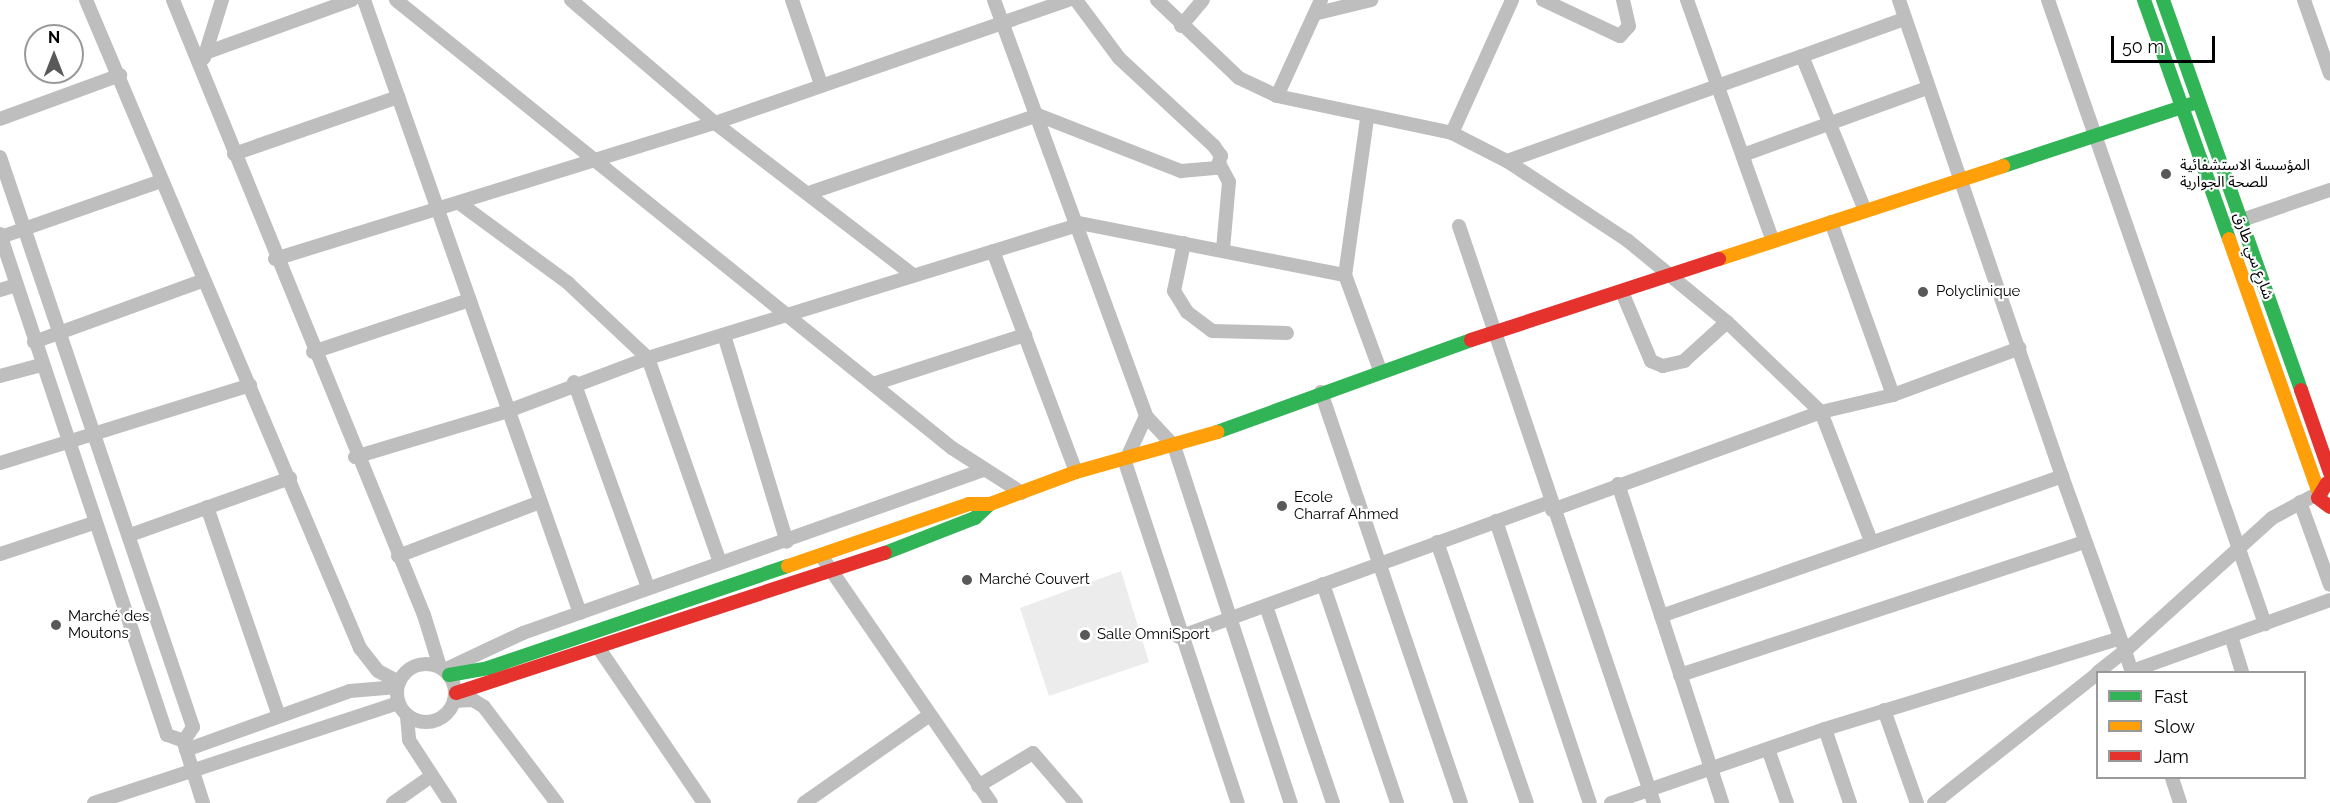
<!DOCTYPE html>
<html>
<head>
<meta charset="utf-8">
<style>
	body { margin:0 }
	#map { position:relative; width:2330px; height:803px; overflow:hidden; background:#fff; font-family:Raleway,"Noto Sans Arabic",sans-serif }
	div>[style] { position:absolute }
	.green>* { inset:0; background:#ececec }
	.street>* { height:14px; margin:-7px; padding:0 7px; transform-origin:7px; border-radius:7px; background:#bebebe }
	.street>.ring { margin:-7px; padding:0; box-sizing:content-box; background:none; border:14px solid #bebebe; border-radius:50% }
	.fast>* { height:14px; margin:-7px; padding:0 7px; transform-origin:7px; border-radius:7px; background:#30b455 }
	.slow>* { height:14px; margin:-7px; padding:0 7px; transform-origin:7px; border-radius:7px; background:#ff9f0a }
	.jam>* { height:14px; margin:-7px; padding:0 7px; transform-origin:7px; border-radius:7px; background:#e5322d }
	.dots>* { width:16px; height:16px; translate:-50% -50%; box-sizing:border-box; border:3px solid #fff; border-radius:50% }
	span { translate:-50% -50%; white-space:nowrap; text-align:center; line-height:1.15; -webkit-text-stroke:4.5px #fff; paint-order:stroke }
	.poi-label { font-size:15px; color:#000 }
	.left { translate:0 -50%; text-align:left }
	.street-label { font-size:15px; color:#000 }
	.legend { position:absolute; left:2096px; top:671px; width:210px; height:108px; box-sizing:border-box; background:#fff; border:2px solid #999; margin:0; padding:8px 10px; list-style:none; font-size:18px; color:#000 }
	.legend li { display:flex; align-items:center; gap:12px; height:30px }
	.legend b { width:30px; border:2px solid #999 }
	.north { position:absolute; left:24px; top:24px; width:60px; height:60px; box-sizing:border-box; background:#fff; border:2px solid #999; border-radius:50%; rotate:0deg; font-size:16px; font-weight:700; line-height:24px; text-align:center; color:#000 }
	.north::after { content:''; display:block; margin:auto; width:21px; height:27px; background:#595959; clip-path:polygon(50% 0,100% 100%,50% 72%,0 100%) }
	.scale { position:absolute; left:2111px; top:36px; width:104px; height:27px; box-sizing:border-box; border:3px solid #000; border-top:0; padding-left:8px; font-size:18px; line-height:21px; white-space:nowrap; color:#000; -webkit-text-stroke:4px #fff; paint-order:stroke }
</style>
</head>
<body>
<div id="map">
	<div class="green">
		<i style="clip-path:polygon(1121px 571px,1149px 662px,1049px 696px,1020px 608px)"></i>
	</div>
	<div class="street">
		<i style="left:86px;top:0;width:704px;rotate:67.08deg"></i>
		<i style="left:360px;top:648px;width:29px;rotate:52deg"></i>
		<i style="left:378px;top:671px;width:24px;rotate:28deg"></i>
		<i style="left:173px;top:0;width:664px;rotate:67.8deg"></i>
		<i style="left:424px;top:615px;width:54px;rotate:72.9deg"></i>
		<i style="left:364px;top:0;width:650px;rotate:70.59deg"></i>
		<i style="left:396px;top:0;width:714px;rotate:38.86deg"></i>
		<i style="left:952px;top:448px;width:83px;rotate:32.7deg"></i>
		<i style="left:571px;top:0;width:189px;rotate:40.5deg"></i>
		<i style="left:715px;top:123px;width:250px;rotate:37.5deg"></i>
		<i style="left:792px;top:0;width:89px;rotate:71deg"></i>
		<i style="left:994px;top:0;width:443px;rotate:69.9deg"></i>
		<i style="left:1146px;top:416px;width:41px;rotate:47deg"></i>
		<i style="left:1174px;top:446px;width:376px;rotate:71.9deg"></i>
		<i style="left:1157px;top:0;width:113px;rotate:43.6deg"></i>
		<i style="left:1239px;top:78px;width:42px;rotate:25.3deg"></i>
		<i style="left:1277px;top:96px;width:179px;rotate:11.9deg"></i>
		<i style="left:1452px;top:133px;width:62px;rotate:27deg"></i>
		<i style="left:1507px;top:161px;width:144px;rotate:33.4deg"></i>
		<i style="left:1627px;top:240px;width:129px;rotate:39.4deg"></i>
		<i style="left:1727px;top:322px;width:130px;rotate:43.8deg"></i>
		<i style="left:1821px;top:412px;width:138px;rotate:68.8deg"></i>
		<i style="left:1543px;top:0;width:85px;rotate:25.1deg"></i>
		<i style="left:1620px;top:36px;width:13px;rotate:-48deg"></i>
		<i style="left:1629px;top:26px;width:27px;rotate:-103deg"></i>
		<i style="left:1687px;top:0;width:256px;rotate:70.4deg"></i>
		<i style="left:1899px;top:0;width:503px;rotate:71.1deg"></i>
		<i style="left:2048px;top:0;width:661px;rotate:70.82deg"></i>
		<i style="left:2304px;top:0;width:78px;rotate:70.6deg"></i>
		<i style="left:1318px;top:13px;width:55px;rotate:-13.8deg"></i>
		<i style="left:1181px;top:26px;width:34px;rotate:-50deg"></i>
		<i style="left:208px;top:52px;width:153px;rotate:-19.9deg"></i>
		<i style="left:1802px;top:56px;width:109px;rotate:-19.9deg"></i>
		<i style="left:204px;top:58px;width:61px;rotate:-72.8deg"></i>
		<i style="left:1277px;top:96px;width:106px;rotate:-65.4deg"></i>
		<i style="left:0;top:119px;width:128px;rotate:-20.1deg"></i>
		<i style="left:1367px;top:119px;width:158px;rotate:98deg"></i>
		<i style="left:1345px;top:275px;width:101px;rotate:69.8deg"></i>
		<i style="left:1452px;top:133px;width:146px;rotate:-65.7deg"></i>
		<i style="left:234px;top:154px;width:174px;rotate:-19.2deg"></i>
		<i style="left:1743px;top:155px;width:196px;rotate:-20deg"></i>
		<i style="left:0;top:157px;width:602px;rotate:71.29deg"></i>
		<i style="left:193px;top:727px;width:17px;rotate:123deg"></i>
		<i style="left:1507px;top:161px;width:313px;rotate:-19.6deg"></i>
		<i style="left:1802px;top:56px;width:166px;rotate:67.8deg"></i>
		<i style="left:1220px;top:165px;width:19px;rotate:62deg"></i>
		<i style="left:1229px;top:182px;width:67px;rotate:95.1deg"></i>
		<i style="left:812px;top:192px;width:239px;rotate:-18.8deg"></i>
		<i style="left:1038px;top:115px;width:154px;rotate:21.4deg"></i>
		<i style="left:1181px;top:171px;width:36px;rotate:-5deg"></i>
		<i style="left:1217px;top:168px;width:13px;rotate:-72deg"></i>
		<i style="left:1221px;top:156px;width:12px;rotate:-125deg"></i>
		<i style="left:1214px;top:146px;width:129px;rotate:-137.2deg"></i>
		<i style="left:1119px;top:58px;width:72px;rotate:-126.6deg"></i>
		<i style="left:462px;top:205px;width:132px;rotate:36.3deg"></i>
		<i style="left:568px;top:283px;width:110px;rotate:43.2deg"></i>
		<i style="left:648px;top:358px;width:217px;rotate:70.6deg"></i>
		<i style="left:1074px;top:222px;width:276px;rotate:11.1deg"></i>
		<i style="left:1831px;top:222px;width:184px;rotate:70.3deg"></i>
		<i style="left:2233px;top:223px;width:102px;rotate:-18.8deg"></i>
		<i style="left:1459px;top:226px;width:609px;rotate:71.33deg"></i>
		<i style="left:0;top:234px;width:528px;rotate:71.57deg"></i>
		<i style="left:167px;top:735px;width:18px;rotate:19deg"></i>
		<i style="left:1px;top:237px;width:170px;rotate:-19.3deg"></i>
		<i style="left:1184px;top:243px;width:49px;rotate:101.8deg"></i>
		<i style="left:1174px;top:291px;width:25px;rotate:58deg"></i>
		<i style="left:1187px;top:312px;width:31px;rotate:37deg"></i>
		<i style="left:1212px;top:331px;width:75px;rotate:1.5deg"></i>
		<i style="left:993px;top:251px;width:236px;rotate:69.4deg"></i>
		<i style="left:275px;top:259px;width:461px;rotate:-17.2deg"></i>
		<i style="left:715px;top:123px;width:375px;rotate:-19.2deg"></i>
		<i style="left:0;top:290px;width:17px;rotate:-17deg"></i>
		<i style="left:1622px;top:292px;width:75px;rotate:67.2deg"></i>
		<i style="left:1651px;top:361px;width:13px;rotate:23deg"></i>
		<i style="left:1663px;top:366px;width:22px;rotate:-13deg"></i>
		<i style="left:1684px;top:361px;width:58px;rotate:-42.2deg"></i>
		<i style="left:724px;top:335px;width:216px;rotate:73.1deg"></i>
		<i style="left:34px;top:342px;width:181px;rotate:-20deg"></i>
		<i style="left:313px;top:352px;width:164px;rotate:-18.4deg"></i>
		<i style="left:0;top:376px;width:42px;rotate:-15deg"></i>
		<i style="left:574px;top:382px;width:219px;rotate:70.2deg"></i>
		<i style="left:873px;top:384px;width:160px;rotate:-17.9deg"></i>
		<i style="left:1321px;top:392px;width:434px;rotate:71.2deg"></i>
		<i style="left:1146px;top:416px;width:51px;rotate:114.5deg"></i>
		<i style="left:1125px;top:462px;width:359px;rotate:71.7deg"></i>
		<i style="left:355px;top:457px;width:160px;rotate:-16.7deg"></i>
		<i style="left:508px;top:411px;width:150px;rotate:-20.7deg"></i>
		<i style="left:648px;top:358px;width:447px;rotate:-17.2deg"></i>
		<i style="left:0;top:463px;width:262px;rotate:-17.3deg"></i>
		<i style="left:1618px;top:484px;width:336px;rotate:71.9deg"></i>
		<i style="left:2300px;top:502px;width:88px;rotate:70.1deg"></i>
		<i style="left:207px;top:507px;width:221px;rotate:71deg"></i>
		<i style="left:1552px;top:510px;width:286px;rotate:-20deg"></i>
		<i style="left:1821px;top:412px;width:74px;rotate:-13.3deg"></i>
		<i style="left:1893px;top:395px;width:135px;rotate:-20.3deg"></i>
		<i style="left:1496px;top:521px;width:297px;rotate:71.6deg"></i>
		<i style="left:130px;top:535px;width:170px;rotate:-19.6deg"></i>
		<i style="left:1437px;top:542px;width:276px;rotate:71deg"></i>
		<i style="left:0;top:554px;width:99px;rotate:-18.3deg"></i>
		<i style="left:398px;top:556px;width:152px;rotate:-20.8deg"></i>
		<i style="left:822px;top:557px;width:298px;rotate:55.5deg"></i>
		<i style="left:1323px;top:584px;width:231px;rotate:71.3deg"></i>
		<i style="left:1266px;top:606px;width:208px;rotate:71.2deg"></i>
		<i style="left:1661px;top:616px;width:425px;rotate:-19.2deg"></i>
		<i style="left:2062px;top:476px;width:186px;rotate:70.2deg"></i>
		<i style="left:2125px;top:651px;width:198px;rotate:-42.1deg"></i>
		<i style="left:2272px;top:518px;width:51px;rotate:-28.1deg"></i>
		<i style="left:2231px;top:636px;width:38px;rotate:73deg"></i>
		<i style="left:1179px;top:637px;width:394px;rotate:-20deg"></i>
		<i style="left:600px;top:650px;width:185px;rotate:55.8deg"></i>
		<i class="ring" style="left:397px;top:664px;width:44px;height:44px"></i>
		<i style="left:444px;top:670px;width:87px;rotate:-25.1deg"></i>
		<i style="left:523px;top:633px;width:490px;rotate:-19.5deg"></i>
		<i style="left:2132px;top:671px;width:210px;rotate:-19.7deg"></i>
		<i style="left:2098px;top:672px;width:34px;rotate:-38deg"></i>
		<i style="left:2125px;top:651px;width:22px;rotate:72deg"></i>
		<i style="left:1680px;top:675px;width:426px;rotate:-18.2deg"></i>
		<i style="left:454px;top:701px;width:19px;rotate:-3deg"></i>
		<i style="left:473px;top:700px;width:13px;rotate:32deg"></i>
		<i style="left:484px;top:707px;width:121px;rotate:52.8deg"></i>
		<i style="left:1884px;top:710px;width:99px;rotate:70.5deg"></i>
		<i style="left:407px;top:716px;width:24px;rotate:85deg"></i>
		<i style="left:409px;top:740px;width:75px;rotate:56.9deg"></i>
		<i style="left:1825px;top:729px;width:78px;rotate:71.3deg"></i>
		<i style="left:184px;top:743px;width:63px;rotate:72.4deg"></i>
		<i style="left:1768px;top:749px;width:57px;rotate:70.6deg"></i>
		<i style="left:186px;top:750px;width:174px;rotate:-19.8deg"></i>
		<i style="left:350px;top:691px;width:47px;rotate:-4.9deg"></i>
		<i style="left:2172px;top:778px;width:26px;rotate:72deg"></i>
		<i style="left:978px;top:786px;width:64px;rotate:-31deg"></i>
		<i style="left:1033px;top:753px;width:66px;rotate:49.3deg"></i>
		<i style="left:94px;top:803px;width:320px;rotate:-18.2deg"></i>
		<i style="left:393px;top:803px;width:45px;rotate:-35.1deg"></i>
		<i style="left:804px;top:803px;width:150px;rotate:-35deg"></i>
		<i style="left:1611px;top:803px;width:226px;rotate:-19.1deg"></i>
		<i style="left:1825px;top:729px;width:307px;rotate:-17.1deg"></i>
		<i style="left:1934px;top:803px;width:209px;rotate:-38.4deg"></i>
	</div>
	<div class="fast">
		<i style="left:2144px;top:0;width:254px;rotate:70.4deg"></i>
		<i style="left:2163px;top:0;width:414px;rotate:70.5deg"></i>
		<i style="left:2003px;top:166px;width:205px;rotate:-18.2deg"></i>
		<i style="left:1217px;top:432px;width:270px;rotate:-19.9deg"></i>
		<i style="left:885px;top:553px;width:97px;rotate:-21.3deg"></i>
		<i style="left:975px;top:518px;width:21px;rotate:-43deg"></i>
		<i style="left:449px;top:675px;width:40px;rotate:-10deg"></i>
		<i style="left:488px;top:668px;width:317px;rotate:-18.8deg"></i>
	</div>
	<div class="slow">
		<i style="left:2229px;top:239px;width:266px;rotate:70.5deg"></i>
		<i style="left:1719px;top:259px;width:299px;rotate:-18.1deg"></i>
		<i style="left:788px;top:566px;width:191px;rotate:-18.9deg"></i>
		<i style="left:969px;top:504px;width:21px"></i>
		<i style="left:990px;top:504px;width:92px;rotate:-20.4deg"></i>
		<i style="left:1076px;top:472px;width:147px;rotate:-15.8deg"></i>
	</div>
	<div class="jam">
		<i style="left:1471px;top:340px;width:261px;rotate:-18.1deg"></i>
		<i style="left:2301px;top:390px;width:88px;rotate:70.7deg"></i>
		<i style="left:2327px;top:483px;width:17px;rotate:121deg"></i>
		<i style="left:2318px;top:498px;width:15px;rotate:37deg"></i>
		<i style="left:456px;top:693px;width:451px;rotate:-18.1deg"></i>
	</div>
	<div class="dots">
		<i style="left:2166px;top:174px;background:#595959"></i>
		<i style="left:1923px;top:292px;background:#595959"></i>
		<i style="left:1282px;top:506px;background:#595959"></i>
		<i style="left:967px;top:580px;background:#595959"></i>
		<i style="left:56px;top:625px;background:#595959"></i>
		<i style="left:1085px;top:635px;background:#595959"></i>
	</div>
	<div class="poi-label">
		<span class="left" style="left:2180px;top:174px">المؤسسة الاستشفائية<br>للصحة الجوارية</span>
		<span class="left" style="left:1936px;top:292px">Polyclinique</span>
		<span class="left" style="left:1294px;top:506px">Ecole<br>Charraf Ahmed</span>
		<span class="left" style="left:979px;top:580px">Marché Couvert</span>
		<span class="left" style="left:68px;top:625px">Marché des<br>Moutons</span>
		<span class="left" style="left:1097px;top:635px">Salle OmniSport</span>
	</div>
	<div class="street-label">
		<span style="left:2253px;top:256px;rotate:70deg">شارع سي طارق</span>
	</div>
	<ul class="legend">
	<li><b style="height:8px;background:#30b455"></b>Fast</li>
	<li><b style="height:8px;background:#ff9f0a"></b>Slow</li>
	<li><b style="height:8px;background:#e5322d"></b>Jam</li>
	</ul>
	<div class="north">N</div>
	<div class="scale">50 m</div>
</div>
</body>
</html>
